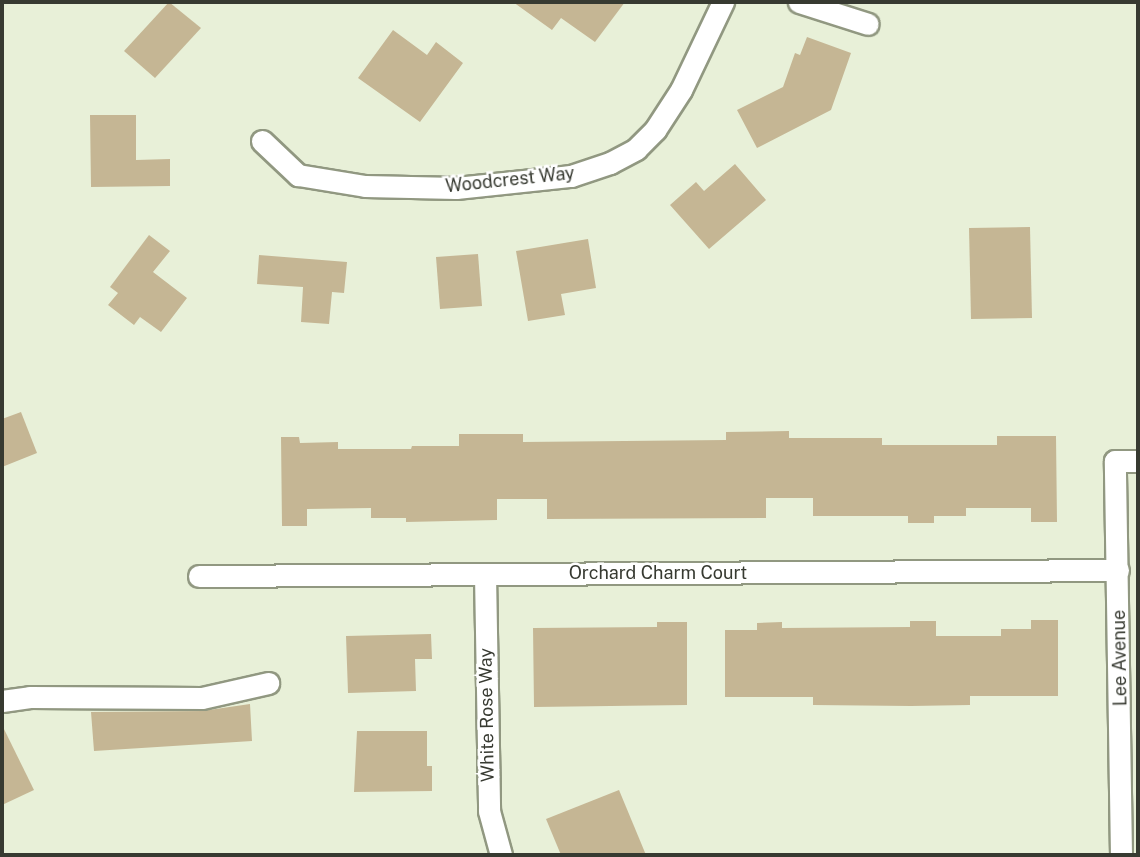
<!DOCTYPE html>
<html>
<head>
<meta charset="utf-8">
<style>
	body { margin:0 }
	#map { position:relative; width:1140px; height:857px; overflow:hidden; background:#e8f0d8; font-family:"Public Sans",sans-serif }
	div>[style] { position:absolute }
	.building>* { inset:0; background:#c5b694 }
	.roads { filter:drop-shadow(2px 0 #919881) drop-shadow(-2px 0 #919881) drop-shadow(0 2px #919881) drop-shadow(0 -2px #919881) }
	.minor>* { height:21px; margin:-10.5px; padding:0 10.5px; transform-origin:10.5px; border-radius:10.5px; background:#fff }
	span { translate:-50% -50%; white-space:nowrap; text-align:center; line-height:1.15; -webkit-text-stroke:5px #fff; paint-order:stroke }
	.street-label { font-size:18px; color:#373a31 }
	.frame { position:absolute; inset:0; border:4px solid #373a31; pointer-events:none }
</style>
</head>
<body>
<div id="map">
	<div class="building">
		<i style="clip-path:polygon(169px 2px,201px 28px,155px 78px,124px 51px)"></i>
		<i style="clip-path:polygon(513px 2px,625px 2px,595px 42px,561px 18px,552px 30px)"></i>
		<i style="clip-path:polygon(393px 30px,427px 55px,436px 42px,463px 63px,420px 122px,358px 78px)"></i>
		<i style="clip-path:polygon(807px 37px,851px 53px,831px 110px,757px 148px,737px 110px,783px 87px,795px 53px,800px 55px)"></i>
		<i style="clip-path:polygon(90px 115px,136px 115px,136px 160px,170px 159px,170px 186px,91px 187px)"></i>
		<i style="clip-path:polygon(735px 164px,766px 200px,709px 249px,670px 205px,696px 182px,704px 191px)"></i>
		<i style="clip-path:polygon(1030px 227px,1032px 318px,971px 319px,969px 228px)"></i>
		<i style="clip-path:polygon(149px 235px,170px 251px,153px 272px,187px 298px,161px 332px,140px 317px,134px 325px,108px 305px,118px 293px,110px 287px)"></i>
		<i style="clip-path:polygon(588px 239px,596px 288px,561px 294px,565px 315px,528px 321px,516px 251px)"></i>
		<i style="clip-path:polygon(478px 254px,482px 306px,440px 309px,436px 257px)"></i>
		<i style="clip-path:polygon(259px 255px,347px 262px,344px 293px,332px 292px,329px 324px,301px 322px,303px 287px,257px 284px)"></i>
		<i style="clip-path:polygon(21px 412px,37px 453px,2px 467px,2px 419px)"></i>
		<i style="clip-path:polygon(789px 431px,789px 438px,882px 438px,882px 445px,997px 445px,997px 436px,1056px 436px,1057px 522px,1031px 522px,1031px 508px,966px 508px,966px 516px,934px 516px,934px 523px,908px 523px,908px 516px,813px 516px,813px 498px,766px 498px,766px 518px,547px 519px,547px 499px,497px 499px,497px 520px,406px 522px,406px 518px,371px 518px,371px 508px,307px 509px,307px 526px,282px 526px,281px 437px,299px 437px,300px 443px,338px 442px,338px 449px,411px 449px,412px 446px,459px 446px,459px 434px,523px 434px,523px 442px,726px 440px,726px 432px)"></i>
		<i style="clip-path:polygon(1031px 620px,1058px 620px,1058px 696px,970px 696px,970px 705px,911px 706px,813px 705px,813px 697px,725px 697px,725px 630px,757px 630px,757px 623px,782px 622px,782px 628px,910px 627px,910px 621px,936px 621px,936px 636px,1001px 636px,1001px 629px,1031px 629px)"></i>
		<i style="clip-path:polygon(657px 622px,687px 622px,687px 705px,534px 707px,533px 628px,657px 627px)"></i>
		<i style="clip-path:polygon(431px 634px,432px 659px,415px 659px,416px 691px,348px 693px,346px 636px)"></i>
		<i style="clip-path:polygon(250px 704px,252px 741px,94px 751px,91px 712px,202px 711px)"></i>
		<i style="clip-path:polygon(2px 725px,34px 790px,2px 805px)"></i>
		<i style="clip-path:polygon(357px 731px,427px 731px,427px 766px,432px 766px,432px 791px,354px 792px)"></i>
		<i style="clip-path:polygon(619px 790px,646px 855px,561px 855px,546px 819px)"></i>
	</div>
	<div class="roads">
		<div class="minor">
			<i style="left:799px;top:2px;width:72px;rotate:17.7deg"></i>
			<i style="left:262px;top:141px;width:50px;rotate:43.4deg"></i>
			<i style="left:298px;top:175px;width:68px;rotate:9.3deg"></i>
			<i style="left:365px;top:186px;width:91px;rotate:1.3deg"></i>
			<i style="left:456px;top:188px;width:116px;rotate:-6deg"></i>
			<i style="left:571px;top:176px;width:41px;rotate:-18.4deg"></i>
			<i style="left:610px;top:163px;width:30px;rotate:-28deg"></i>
			<i style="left:636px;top:149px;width:27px;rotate:-45deg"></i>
			<i style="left:655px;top:130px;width:48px;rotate:-57deg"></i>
			<i style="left:681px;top:90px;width:98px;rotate:-64.5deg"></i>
			<i style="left:485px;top:574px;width:237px;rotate:89deg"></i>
			<i style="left:489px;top:811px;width:46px;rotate:74.7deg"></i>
			<i style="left:199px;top:576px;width:919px;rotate:-0.37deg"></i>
			<i style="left:2px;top:701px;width:28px;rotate:-8deg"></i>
			<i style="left:30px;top:697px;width:172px;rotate:0.3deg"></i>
			<i style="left:202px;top:698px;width:68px;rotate:-12.8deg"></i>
			<i style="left:1121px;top:855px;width:394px;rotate:-90.9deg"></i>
			<i style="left:1115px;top:461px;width:23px"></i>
		</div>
	</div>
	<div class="street-label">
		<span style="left:510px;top:180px;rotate:-6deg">Woodcrest Way</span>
		<span style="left:658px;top:573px">Orchard Charm Court</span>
		<span style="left:1120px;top:658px;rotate:-91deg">Lee Avenue</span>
		<span style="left:487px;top:715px;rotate:-91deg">White Rose Way</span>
	</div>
	<div class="frame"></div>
</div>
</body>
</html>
